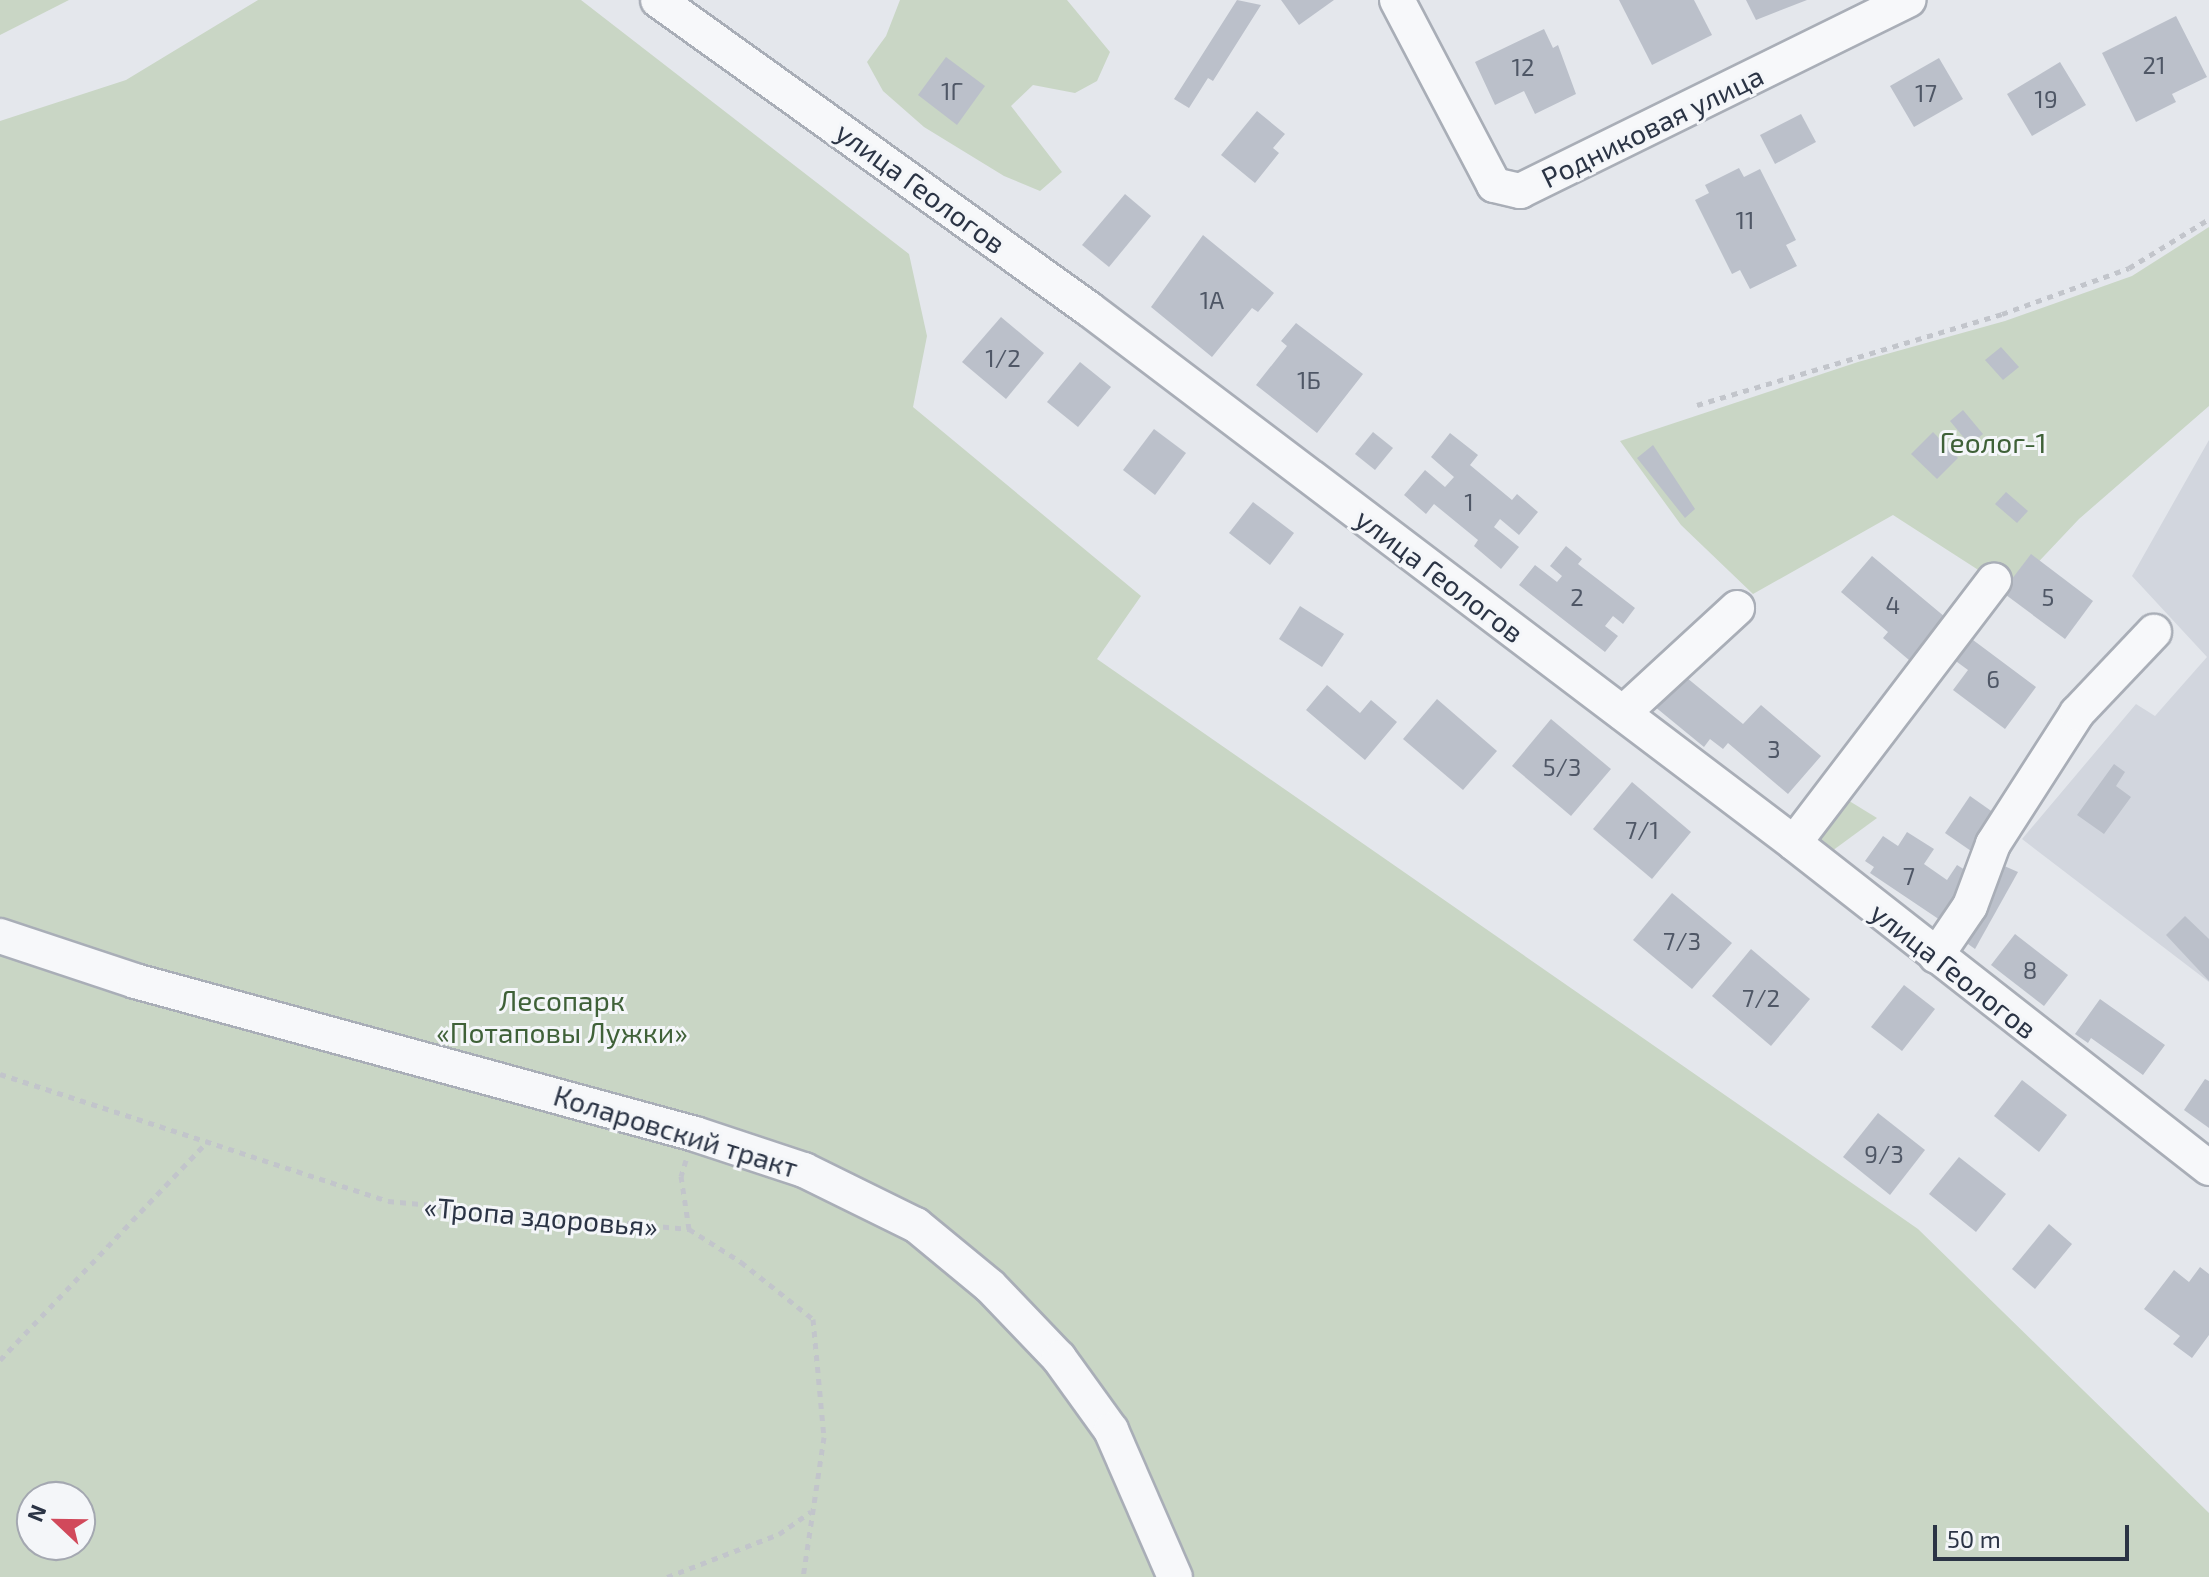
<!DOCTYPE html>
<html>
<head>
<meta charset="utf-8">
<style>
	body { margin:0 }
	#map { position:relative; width:2209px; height:1577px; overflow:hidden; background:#e4e7ec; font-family:"Exo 2",sans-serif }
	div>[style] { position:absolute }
	.built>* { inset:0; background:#d2d6de }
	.green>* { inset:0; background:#c9d6c5 }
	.building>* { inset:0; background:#bbc0ca }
	.path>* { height:5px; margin-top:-2.5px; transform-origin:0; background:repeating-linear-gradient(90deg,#c2c5cb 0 6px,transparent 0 12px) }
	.roads { filter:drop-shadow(2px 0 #a9aeb7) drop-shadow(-2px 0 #a9aeb7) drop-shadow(0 2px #a9aeb7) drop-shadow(0 -2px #a9aeb7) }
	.minor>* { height:34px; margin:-17px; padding:0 17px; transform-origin:17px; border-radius:17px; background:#f7f8fa }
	span { translate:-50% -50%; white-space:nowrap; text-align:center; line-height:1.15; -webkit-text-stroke:6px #f4f6f9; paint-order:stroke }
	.number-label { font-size:24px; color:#4f5766 }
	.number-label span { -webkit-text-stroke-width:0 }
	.street-label { font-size:28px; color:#2b3445 }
	.park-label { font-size:28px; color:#3f6138 }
	.north { position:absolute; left:16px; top:1481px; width:80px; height:80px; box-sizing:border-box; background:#f4f6f9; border:2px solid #a4a8b1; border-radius:50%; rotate:292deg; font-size:22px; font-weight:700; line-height:32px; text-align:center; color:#2b3445 }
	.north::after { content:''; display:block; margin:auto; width:28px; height:36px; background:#d1495b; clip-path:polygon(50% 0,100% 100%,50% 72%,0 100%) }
	.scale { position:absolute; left:1933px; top:1525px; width:196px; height:36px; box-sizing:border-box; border:4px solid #2b3445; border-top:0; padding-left:10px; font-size:24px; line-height:28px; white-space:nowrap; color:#2b3445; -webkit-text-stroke:6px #f4f6f9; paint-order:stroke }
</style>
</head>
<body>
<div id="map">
	<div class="built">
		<i style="clip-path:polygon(2209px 440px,2209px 982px,2022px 839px,2136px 704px,2155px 716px,2207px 657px,2132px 576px)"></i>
	</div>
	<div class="green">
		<i style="clip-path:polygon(0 0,69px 0,0 35px)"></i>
		<i style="clip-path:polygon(evenodd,258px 0,581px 0,909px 254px,927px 336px,913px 407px,1141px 596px,1097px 659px,1918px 1229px,2209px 1513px,2209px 1577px,0 1577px,0 121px,126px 80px,258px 0,32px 1497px,80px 1497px,80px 1545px,32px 1545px,32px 1497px)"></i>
		<i style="clip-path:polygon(900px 0,1067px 0,1110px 52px,1097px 81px,1075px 93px,1033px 85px,1011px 106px,1062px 172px,1040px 191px,1004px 176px,924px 127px,883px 91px,867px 62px,886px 36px)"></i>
		<i style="clip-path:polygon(2209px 227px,2209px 406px,2079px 519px,2011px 591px,1893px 515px,1753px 594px,1681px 525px,1620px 441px,1858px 362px,2005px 321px,2132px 276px)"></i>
		<i style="clip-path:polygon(1846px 799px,1877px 818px,1832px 851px,1816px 838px)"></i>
	</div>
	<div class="building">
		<i style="clip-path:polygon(1237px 0,1261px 5px,1213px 81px,1208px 78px,1189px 108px,1174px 99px)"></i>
		<i style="clip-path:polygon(1281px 0,1334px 0,1299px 25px)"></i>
		<i style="clip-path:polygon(1619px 0,1694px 0,1712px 35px,1652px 65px)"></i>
		<i style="clip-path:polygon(1746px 0,1807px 0,1756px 20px)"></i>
		<i style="clip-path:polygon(2176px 16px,2207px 77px,2172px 94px,2176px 102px,2136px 122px,2102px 53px)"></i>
		<i style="clip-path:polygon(1544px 29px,1553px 48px,1558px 45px,1576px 94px,1535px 114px,1524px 91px,1495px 105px,1475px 62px)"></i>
		<i style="clip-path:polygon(946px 57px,985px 86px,957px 125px,918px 95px)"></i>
		<i style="clip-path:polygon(1939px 58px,1963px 99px,1914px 127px,1890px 86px)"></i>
		<i style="clip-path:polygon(2060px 62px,2086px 105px,2032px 136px,2007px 94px)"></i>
		<i style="clip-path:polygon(1257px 111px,1285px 134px,1273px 148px,1279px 153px,1255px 183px,1221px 155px)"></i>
		<i style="clip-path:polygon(1801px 114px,1816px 142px,1775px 164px,1760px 135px)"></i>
		<i style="clip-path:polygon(1739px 168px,1744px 177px,1760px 169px,1796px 240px,1786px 245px,1797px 266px,1750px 289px,1740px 270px,1732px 274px,1695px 200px,1709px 193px,1705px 185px)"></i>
		<i style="clip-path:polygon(1125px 194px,1151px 216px,1109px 267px,1082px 245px)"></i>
		<i style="clip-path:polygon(1203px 235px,1274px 293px,1258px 312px,1252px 308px,1212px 357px,1151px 307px)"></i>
		<i style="clip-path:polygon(1001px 317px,1044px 353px,1006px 399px,962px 362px)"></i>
		<i style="clip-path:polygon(1296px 323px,1363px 374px,1317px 433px,1256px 385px,1287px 346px,1281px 341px)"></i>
		<i style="clip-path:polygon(2001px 347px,2019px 367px,2003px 380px,1985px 360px)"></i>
		<i style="clip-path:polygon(1080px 362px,1111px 387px,1078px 427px,1047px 402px)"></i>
		<i style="clip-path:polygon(1963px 410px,1983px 434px,1970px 445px,1950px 421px)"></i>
		<i style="clip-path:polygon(1154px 429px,1186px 453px,1155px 495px,1123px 470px)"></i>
		<i style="clip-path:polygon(1373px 432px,1393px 448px,1375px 470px,1355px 454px)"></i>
		<i style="clip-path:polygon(1933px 432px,1958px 458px,1937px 479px,1911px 454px)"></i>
		<i style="clip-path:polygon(1450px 433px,1478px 455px,1470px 465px,1512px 500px,1517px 494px,1538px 512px,1519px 535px,1500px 519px,1494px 527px,1519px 547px,1501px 569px,1474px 546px,1478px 540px,1434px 504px,1426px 514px,1404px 495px,1425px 470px,1445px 487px,1454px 477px,1431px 457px)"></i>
		<i style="clip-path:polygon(1653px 445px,1695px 509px,1685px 518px,1637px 458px)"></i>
		<i style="clip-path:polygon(2006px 492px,2028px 511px,2017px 523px,1995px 504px)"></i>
		<i style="clip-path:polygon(1253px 502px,1294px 533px,1270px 565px,1229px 533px)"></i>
		<i style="clip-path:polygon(1566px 546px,1582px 559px,1578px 564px,1635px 608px,1623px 624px,1613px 616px,1605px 626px,1618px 636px,1605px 652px,1519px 585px,1535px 565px,1557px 582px,1562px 576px,1550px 566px)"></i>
		<i style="clip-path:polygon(2031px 554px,2093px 601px,2065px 639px,2002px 592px)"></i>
		<i style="clip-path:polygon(1872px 556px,1945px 617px,1909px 660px,1883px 638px,1888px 632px,1841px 592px)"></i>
		<i style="clip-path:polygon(1300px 606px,1344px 634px,1322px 667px,1279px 639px)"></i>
		<i style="clip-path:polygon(1969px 637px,2036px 687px,2005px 729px,1953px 690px,1968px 670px,1953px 659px)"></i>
		<i style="clip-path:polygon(1681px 673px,1743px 724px,1761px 705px,1821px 756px,1788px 794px,1728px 743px,1723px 749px,1710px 739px,1704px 747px,1654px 706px)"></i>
		<i style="clip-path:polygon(1327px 685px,1360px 713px,1371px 700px,1397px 722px,1365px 760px,1306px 710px)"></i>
		<i style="clip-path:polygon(1437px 699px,1497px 751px,1463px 790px,1403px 739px)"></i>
		<i style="clip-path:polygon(1551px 719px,1611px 769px,1571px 816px,1512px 766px)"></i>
		<i style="clip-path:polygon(2114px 764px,2125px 772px,2116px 786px,2131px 797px,2104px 834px,2077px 815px)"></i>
		<i style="clip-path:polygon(1632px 782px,1691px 832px,1652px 879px,1593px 829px)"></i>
		<i style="clip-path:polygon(1970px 796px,1997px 815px,1971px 851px,1945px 833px)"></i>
		<i style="clip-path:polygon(1907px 832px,1934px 849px,1924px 864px,1947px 880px,1957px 865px,1970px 873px,1943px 922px,1870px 873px,1874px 867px,1865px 861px,1883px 836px,1898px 846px)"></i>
		<i style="clip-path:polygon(2002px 865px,2018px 872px,1975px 949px,1961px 939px)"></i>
		<i style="clip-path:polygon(1672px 893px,1732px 943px,1692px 989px,1633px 940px)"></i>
		<i style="clip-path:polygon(2185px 916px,2209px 939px,2209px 981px,2166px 935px)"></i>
		<i style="clip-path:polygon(2015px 934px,2068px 975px,2044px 1006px,1991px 965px)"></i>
		<i style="clip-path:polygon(1751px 949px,1810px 999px,1771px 1046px,1712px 996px)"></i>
		<i style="clip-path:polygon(1904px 985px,1935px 1009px,1902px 1051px,1871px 1027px)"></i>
		<i style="clip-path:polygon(2100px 999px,2165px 1045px,2143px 1075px,2091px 1038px,2088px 1043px,2075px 1034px)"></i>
		<i style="clip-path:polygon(2205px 1079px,2209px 1081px,2209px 1128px,2184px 1110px)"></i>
		<i style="clip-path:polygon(2022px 1080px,2067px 1115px,2039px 1152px,1994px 1116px)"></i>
		<i style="clip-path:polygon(1878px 1113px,1925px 1150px,1890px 1195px,1843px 1157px)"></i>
		<i style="clip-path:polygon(1959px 1157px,2006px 1194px,1976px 1232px,1929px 1194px)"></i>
		<i style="clip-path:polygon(2049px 1224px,2072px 1244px,2035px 1289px,2012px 1269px)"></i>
		<i style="clip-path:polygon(2200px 1267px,2209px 1274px,2209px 1335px,2192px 1358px,2173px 1344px,2180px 1336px,2144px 1309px,2174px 1270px,2189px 1282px)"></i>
	</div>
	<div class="path">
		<i style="left:1697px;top:405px;width:318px;rotate:-16.6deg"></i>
		<i style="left:2002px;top:314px;width:135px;rotate:-19.9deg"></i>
		<i style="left:2129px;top:268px;width:94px;rotate:-31.5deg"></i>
		<i style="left:0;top:1074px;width:408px;rotate:18.1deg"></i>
		<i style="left:388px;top:1201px;width:302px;rotate:5.3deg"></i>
		<i style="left:689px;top:1229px;width:62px;rotate:32.4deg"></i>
		<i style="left:741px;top:1262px;width:92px;rotate:38.4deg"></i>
		<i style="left:813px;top:1319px;width:119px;rotate:84.7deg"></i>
		<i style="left:824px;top:1437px;width:142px;rotate:98.5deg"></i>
		<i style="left:686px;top:1160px;width:17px;rotate:107deg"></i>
		<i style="left:681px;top:1176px;width:54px;rotate:81.4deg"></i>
		<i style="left:0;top:1360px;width:303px;rotate:-46.5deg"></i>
		<i style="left:667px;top:1577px;width:120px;rotate:-21deg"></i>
		<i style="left:779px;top:1534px;width:39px;rotate:-35deg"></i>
	</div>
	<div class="roads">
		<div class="minor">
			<i style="left:658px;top:0;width:530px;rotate:35.64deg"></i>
			<i style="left:1089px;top:309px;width:884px;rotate:37.14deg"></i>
			<i style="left:1794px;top:843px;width:527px;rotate:38.07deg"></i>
			<i style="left:1397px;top:0;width:209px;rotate:62.3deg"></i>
			<i style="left:1494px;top:185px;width:27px;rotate:13deg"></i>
			<i style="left:1520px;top:191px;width:433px;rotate:-26.2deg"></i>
			<i style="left:1623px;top:713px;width:155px;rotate:-42.6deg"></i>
			<i style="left:1794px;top:843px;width:330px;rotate:-52.7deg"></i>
			<i style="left:0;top:936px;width:142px;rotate:18.4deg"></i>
			<i style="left:135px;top:981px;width:581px;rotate:15.28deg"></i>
			<i style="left:695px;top:1134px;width:115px;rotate:18.3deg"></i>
			<i style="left:804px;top:1170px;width:125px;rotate:26.2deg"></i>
			<i style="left:916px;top:1225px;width:96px;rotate:39.5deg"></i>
			<i style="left:990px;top:1286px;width:100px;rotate:46.2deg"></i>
			<i style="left:1059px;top:1358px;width:89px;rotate:54.2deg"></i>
			<i style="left:1111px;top:1430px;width:160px;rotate:66.5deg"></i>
			<i style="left:1936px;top:956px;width:60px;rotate:-55.8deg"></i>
			<i style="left:1970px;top:906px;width:66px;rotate:-69.6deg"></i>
			<i style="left:1993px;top:844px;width:156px;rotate:-57.3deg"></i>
			<i style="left:2077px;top:713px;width:112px;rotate:-46.5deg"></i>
		</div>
	</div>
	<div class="number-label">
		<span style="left:2154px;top:65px">21</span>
		<span style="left:1523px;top:67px">12</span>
		<span style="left:952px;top:91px">1Г</span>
		<span style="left:1926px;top:93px">17</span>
		<span style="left:2046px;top:99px">19</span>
		<span style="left:1745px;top:220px">11</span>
		<span style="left:1212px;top:300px">1А</span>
		<span style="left:1003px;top:358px">1/2</span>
		<span style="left:1309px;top:380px">1Б</span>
		<span style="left:1469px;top:502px">1</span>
		<span style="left:1577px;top:597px">2</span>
		<span style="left:2048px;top:597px">5</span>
		<span style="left:1893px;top:605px">4</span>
		<span style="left:1993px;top:679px">6</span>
		<span style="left:1774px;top:749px">3</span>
		<span style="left:1562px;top:767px">5/3</span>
		<span style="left:1642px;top:830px">7/1</span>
		<span style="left:1909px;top:876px">7</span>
		<span style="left:1682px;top:941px">7/3</span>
		<span style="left:2030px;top:970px">8</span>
		<span style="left:1761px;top:998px">7/2</span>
		<span style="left:1884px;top:1154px">9/3</span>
	</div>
	<div class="street-label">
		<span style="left:1652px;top:126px;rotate:-26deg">Родниковая улица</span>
		<span style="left:921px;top:187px;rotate:36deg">улица Геологов</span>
		<span style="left:1440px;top:575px;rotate:37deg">улица Геологов</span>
		<span style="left:1954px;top:970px;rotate:38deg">улица Геологов</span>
		<span style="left:676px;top:1131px;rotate:17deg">Коларовский тракт</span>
		<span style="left:541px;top:1216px;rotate:5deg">«Тропа здоровья»</span>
	</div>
	<div class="park-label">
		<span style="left:1993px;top:442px">Геолог-1</span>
		<span style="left:562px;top:1016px">Лесопарк<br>«Потаповы Лужки»</span>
	</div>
	<div class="north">N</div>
	<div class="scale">50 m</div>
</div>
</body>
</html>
